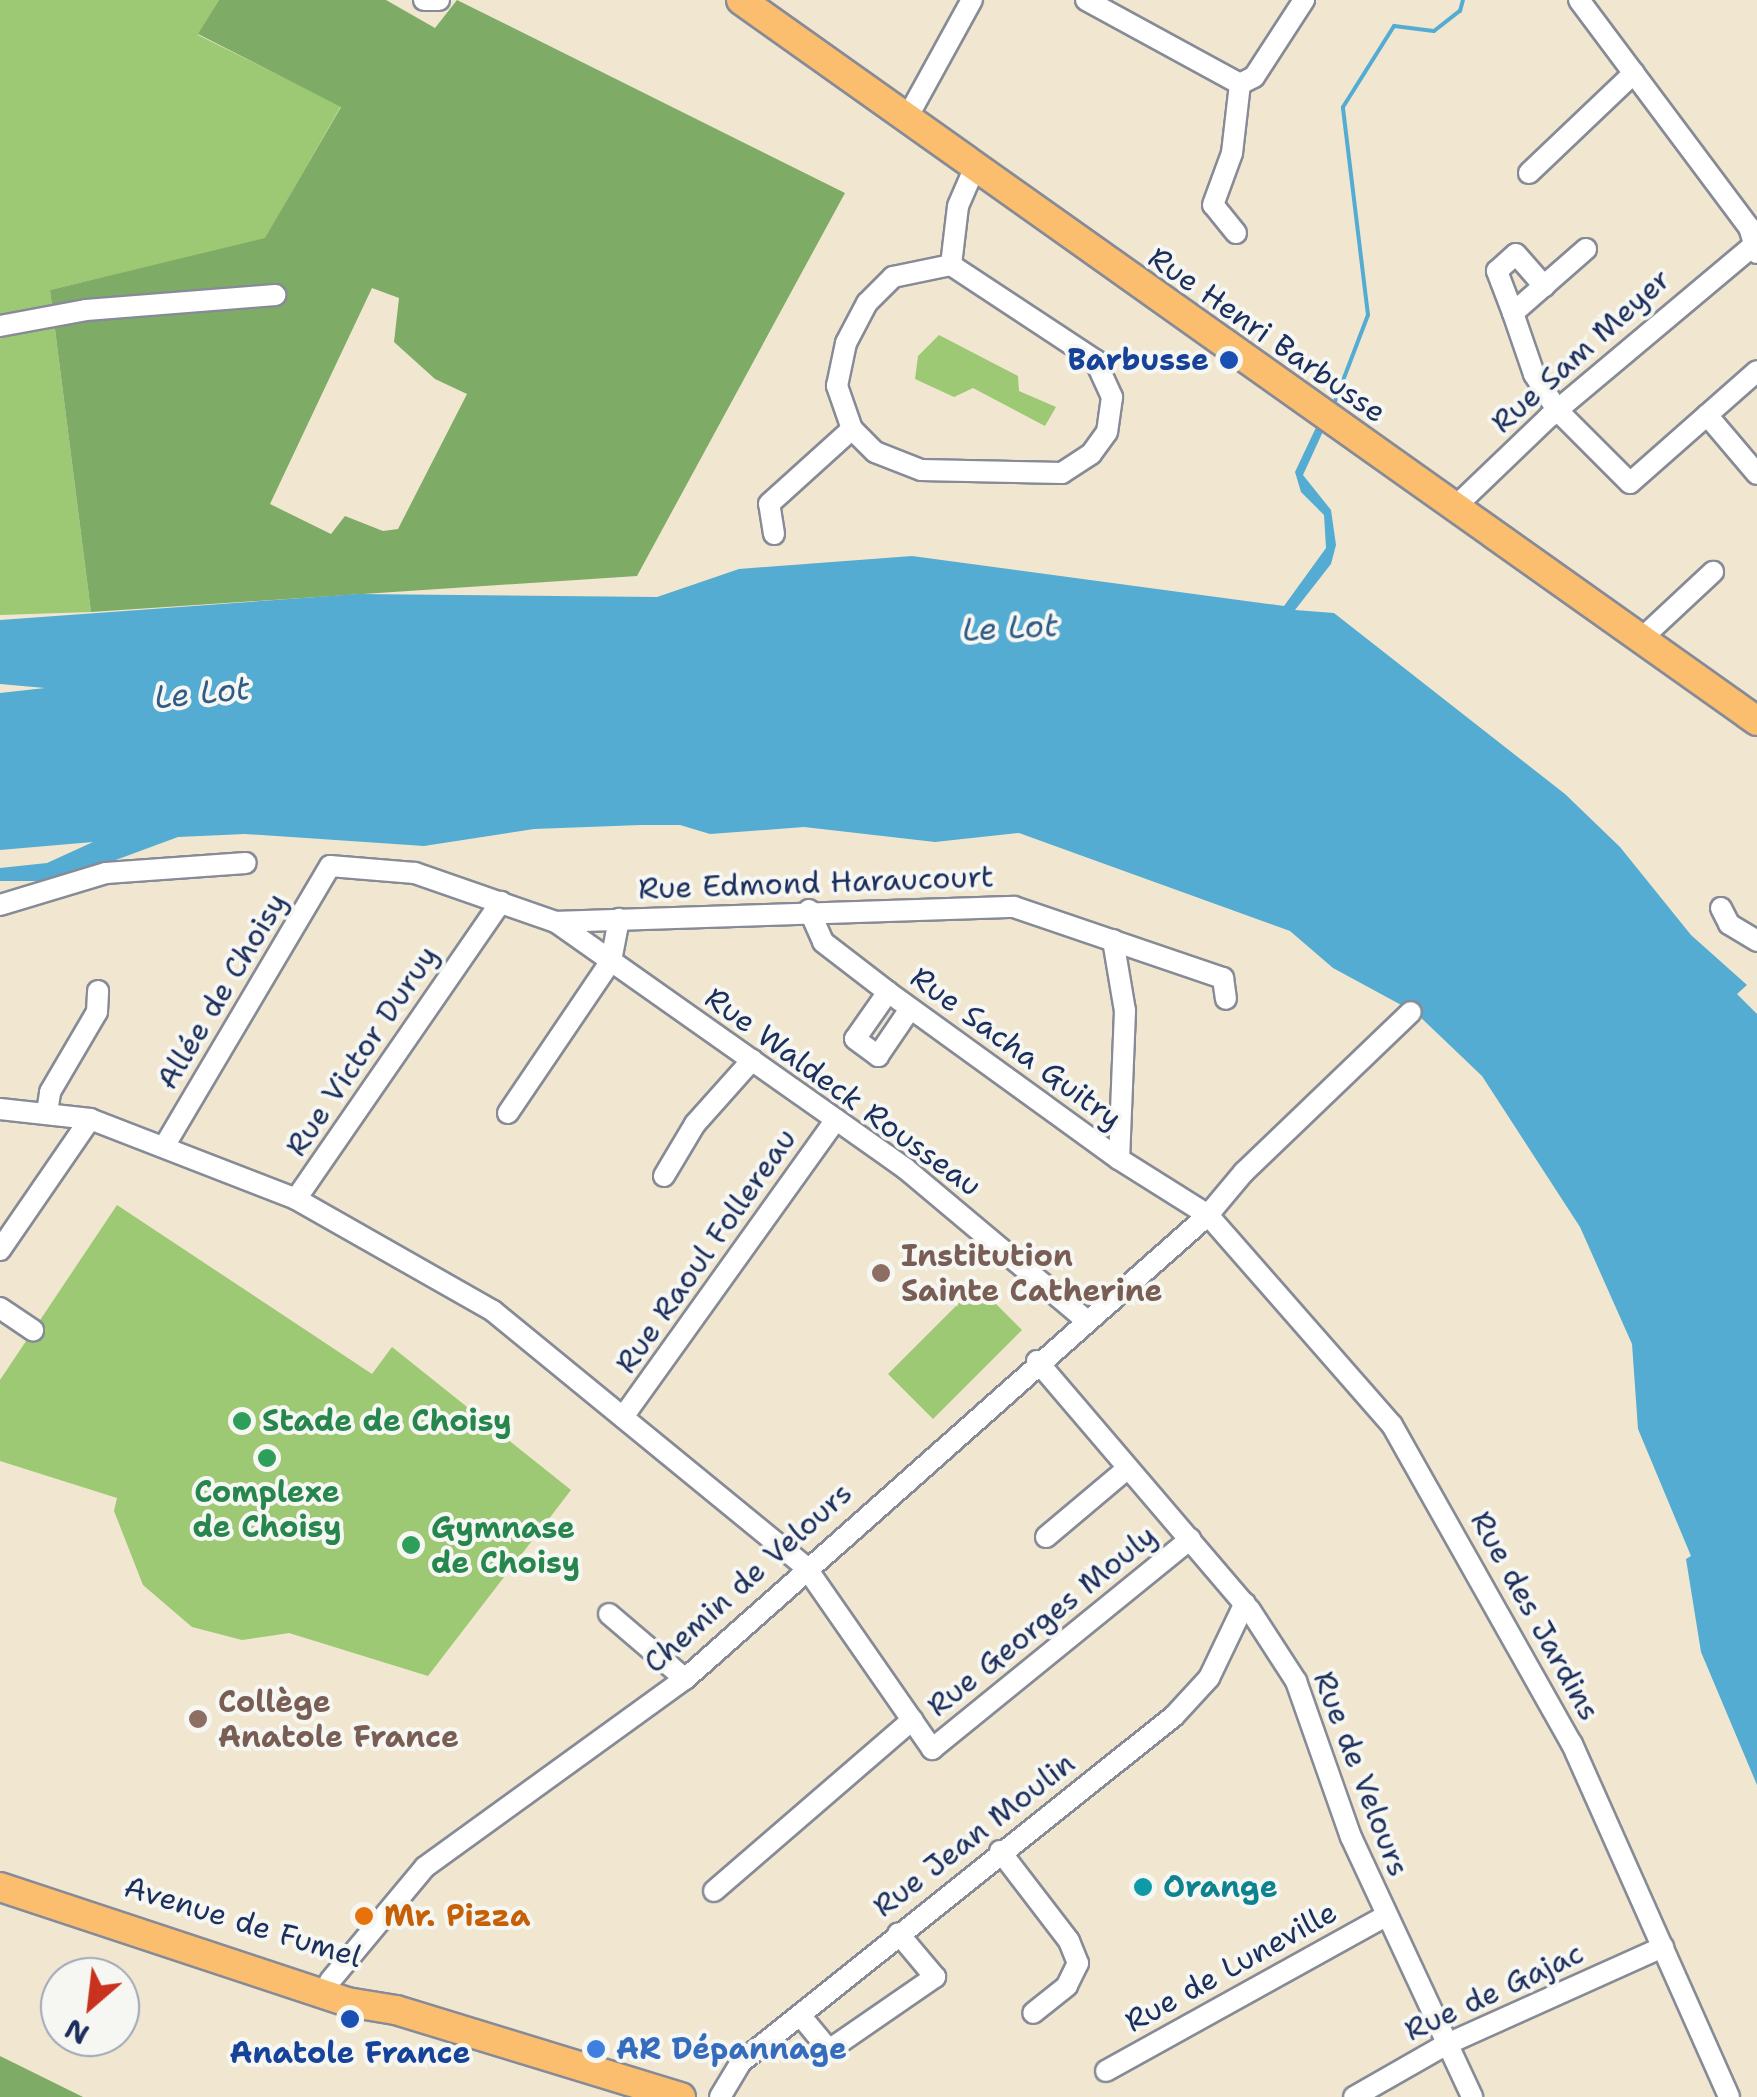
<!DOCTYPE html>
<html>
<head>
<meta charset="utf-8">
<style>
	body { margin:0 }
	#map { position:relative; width:1757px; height:2097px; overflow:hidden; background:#f1e7d0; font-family:"Shantell Sans",sans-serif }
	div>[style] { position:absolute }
	.green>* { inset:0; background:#9dc874 }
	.forest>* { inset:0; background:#7eac66 }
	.water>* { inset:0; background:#55acd2 }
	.stream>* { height:4px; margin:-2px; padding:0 2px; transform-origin:2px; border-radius:2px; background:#55acd2 }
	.roads { filter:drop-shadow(2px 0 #868b97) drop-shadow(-2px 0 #868b97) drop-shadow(0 2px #868b97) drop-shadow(0 -2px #868b97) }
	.minor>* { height:20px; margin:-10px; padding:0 10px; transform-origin:10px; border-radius:10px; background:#fff }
	.major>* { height:28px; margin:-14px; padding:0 14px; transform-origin:14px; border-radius:14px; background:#fbbd6e }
	.dots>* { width:28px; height:28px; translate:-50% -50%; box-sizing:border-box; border:5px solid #f6f6f2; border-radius:50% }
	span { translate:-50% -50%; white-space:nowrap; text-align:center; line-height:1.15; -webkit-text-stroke:8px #f6f6f2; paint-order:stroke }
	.street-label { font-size:30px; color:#1b2f5e }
	.transit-label { font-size:30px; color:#164399; font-weight:700 }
	.right { translate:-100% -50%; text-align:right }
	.education-label { font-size:30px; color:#785e54; font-weight:700 }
	.left { translate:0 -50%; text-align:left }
	.leisure-label { font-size:30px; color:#27864d; font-weight:700 }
	.culture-label { font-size:30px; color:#0d838f; font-weight:700 }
	.food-label { font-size:30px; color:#c56008; font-weight:700 }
	.shop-label { font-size:30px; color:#366cbe; font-weight:700 }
	.water-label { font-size:32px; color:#2f5b87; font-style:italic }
	.north { position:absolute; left:40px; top:1957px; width:100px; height:100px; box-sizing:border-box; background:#f6f6f2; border:2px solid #9ea6b7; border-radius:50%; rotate:208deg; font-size:28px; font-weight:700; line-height:40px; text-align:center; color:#1b2f5e }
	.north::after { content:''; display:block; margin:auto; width:35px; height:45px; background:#c8321e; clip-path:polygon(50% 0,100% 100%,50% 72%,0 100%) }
</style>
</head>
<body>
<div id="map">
	<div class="green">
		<i style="clip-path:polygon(0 0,219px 0,198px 35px,341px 106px,265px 239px,50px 290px,91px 612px,0 615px)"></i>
		<i style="clip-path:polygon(939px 335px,1018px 376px,1019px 391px,1056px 407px,1045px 426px,973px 388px,954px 397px,915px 379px,918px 356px)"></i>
		<i style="clip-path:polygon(117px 1205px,372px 1374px,392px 1347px,571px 1490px,428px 1676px,289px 1633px,242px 1640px,192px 1627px,143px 1585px,114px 1511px,117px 1498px,0 1461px,0 1380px)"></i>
		<i style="clip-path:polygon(977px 1285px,1022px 1330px,933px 1419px,888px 1374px)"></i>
	</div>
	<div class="forest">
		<i style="clip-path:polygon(evenodd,219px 0,386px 0,435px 28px,457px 0,845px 193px,637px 576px,91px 612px,50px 290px,265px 238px,341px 107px,198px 34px,219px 0,372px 288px,399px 298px,394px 342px,435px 379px,467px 394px,398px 529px,383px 531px,345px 516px,331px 534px,270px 504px,372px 288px)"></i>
		<i style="clip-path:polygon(0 2056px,83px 2097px,0 2097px)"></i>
	</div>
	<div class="water">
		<i style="clip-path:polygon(1319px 421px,1326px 425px,1303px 475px,1331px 510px,1336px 545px,1331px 564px,1295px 610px,1334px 613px,1565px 794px,1620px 847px,1691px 935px,1747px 985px,1737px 994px,1757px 1014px,1757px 1785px,1701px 1652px,1686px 1559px,1691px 1556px,1638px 1429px,1632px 1344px,1580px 1227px,1482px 1076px,1416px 1013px,1333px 968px,1290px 931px,1019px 833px,935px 842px,804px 827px,710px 834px,680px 825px,641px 825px,534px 829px,424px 846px,245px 834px,178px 837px,59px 881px,0 881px,0 868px,47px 863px,93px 842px,0 850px,0 693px,45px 688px,0 684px,0 620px,358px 594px,657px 597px,739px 569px,912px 556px,1284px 606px,1326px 548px,1324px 515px,1301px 492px,1295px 472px)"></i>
	</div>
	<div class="stream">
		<i style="left:1334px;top:404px;width:95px;rotate:-69.1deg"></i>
		<i style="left:1368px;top:315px;width:209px;rotate:-96.9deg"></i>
		<i style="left:1343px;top:107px;width:96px;rotate:-57.8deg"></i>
		<i style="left:1394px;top:26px;width:40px;rotate:7.1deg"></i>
		<i style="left:1434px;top:31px;width:33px;rotate:-38deg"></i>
		<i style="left:1460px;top:11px;width:11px;rotate:-75deg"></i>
	</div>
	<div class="roads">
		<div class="minor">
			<i style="left:424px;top:0;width:15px"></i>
			<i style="left:1086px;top:0;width:175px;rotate:28.6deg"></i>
			<i style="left:1240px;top:84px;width:16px;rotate:-27deg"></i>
			<i style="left:1254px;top:77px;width:92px;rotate:-57deg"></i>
			<i style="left:1579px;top:0;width:284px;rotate:53.2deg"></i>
			<i style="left:1749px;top:227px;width:27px;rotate:73deg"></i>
			<i style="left:907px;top:118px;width:135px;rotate:-61.2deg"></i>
			<i style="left:1529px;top:173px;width:145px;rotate:-43.6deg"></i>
			<i style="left:1236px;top:233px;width:36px;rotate:-129deg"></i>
			<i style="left:1213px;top:205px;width:55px;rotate:-69.9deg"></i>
			<i style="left:1232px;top:153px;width:69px;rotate:-83.4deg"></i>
			<i style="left:1586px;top:249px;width:97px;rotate:138.8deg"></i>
			<i style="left:1513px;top:313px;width:65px;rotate:71deg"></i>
			<i style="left:1534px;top:374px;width:43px;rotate:57.4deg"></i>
			<i style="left:1557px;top:410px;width:103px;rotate:45deg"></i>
			<i style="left:1630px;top:483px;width:169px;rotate:-41.4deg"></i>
			<i style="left:951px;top:265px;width:173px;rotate:33.4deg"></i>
			<i style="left:1095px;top:360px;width:41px;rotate:65.3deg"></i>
			<i style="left:1112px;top:397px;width:35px;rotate:98deg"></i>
			<i style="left:1107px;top:432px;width:27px;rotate:126deg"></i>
			<i style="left:1091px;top:454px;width:35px;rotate:147deg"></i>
			<i style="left:1062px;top:473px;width:141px;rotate:-178.8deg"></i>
			<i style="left:921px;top:470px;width:49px;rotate:-158.6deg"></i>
			<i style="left:875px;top:452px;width:33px;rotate:-135deg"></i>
			<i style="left:852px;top:429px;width:46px;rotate:-109.2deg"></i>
			<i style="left:837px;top:386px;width:44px;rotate:-78.2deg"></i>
			<i style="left:846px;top:343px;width:45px;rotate:-62.3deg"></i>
			<i style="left:867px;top:303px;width:37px;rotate:-45deg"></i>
			<i style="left:893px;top:277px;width:59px;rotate:-11.7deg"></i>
			<i style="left:951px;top:265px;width:59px;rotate:-83.2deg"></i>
			<i style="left:958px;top:206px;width:40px;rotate:-66.6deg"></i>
			<i style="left:1513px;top:313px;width:45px;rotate:-110.9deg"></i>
			<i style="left:1497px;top:271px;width:25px;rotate:-42deg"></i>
			<i style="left:1516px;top:254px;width:43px;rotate:48.8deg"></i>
			<i style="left:0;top:326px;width:87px;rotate:-10.5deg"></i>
			<i style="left:86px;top:310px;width:190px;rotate:-4.5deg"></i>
			<i style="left:1707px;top:415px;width:77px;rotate:49.7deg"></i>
			<i style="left:1454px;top:508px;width:132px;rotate:-43.8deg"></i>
			<i style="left:1549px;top:417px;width:266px;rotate:-40deg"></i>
			<i style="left:774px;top:534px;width:30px;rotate:-99deg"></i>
			<i style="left:769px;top:504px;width:112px;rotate:-42.1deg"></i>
			<i style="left:1640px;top:640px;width:100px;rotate:-43deg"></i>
			<i style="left:0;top:905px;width:111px;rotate:-16.8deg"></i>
			<i style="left:106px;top:873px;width:140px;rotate:-4.1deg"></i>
			<i style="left:1721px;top:908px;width:18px;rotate:63deg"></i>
			<i style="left:1729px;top:924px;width:33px;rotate:31deg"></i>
			<i style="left:809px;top:910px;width:35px;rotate:66deg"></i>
			<i style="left:823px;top:942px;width:82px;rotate:37.6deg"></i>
			<i style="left:888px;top:992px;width:285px;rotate:35.9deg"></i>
			<i style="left:1119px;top:1159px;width:105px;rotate:32.2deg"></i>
			<i style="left:1208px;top:1215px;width:279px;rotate:48.8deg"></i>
			<i style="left:1392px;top:1425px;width:366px;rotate:60.6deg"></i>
			<i style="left:1572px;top:1744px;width:386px;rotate:66deg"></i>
			<i style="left:556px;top:922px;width:428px;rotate:35.2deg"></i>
			<i style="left:906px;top:1169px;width:235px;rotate:40deg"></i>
			<i style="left:1113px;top:940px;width:72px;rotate:80.4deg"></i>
			<i style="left:1125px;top:1011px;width:148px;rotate:92.3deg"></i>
			<i style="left:888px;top:992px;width:57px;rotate:125.1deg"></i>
			<i style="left:855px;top:1039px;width:29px;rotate:36deg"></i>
			<i style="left:878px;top:1056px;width:57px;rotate:-55.8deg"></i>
			<i style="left:0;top:1109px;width:91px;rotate:6.3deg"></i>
			<i style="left:90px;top:1119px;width:221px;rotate:21.2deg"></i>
			<i style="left:296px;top:1199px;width:361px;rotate:-55.4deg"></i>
			<i style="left:47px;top:1112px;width:20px;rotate:-81deg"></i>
			<i style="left:50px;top:1092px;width:93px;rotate:-59.6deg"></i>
			<i style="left:97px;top:1012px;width:21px;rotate:-87deg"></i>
			<i style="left:508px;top:1113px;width:184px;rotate:-55.9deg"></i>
			<i style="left:611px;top:961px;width:43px;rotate:-79.2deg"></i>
			<i style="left:165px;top:1145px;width:324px;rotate:-59.4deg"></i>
			<i style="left:330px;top:866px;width:85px;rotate:4.7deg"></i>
			<i style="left:415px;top:873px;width:149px;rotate:19.2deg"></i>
			<i style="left:556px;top:922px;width:458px;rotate:-1.9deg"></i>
			<i style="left:1014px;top:907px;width:221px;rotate:18.8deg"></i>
			<i style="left:1223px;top:978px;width:21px;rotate:82deg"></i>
			<i style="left:664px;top:1176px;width:61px;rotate:-59.2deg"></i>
			<i style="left:695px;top:1124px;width:86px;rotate:-48.3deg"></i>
			<i style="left:296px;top:1199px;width:227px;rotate:29.6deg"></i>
			<i style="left:493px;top:1311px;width:403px;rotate:39.3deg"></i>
			<i style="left:805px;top:1566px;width:223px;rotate:55.2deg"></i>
			<i style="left:932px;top:1749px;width:333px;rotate:-39.1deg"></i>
			<i style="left:0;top:1250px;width:159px;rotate:-55.5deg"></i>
			<i style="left:0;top:1308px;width:40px;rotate:34deg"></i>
			<i style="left:1037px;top:1361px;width:328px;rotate:49.5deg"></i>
			<i style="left:1250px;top:1610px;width:85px;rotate:57.1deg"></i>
			<i style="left:1296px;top:1681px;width:165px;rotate:70.6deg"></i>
			<i style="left:1351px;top:1837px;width:287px;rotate:65deg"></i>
			<i style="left:623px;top:1417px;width:366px;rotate:-54.4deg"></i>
			<i style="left:1046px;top:1537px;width:107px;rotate:-40.1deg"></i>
			<i style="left:609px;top:1614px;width:100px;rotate:40.5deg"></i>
			<i style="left:1000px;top:1851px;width:113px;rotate:52.5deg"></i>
			<i style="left:1069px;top:1941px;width:24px;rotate:68deg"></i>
			<i style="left:1078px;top:1963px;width:25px;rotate:116deg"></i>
			<i style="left:1067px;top:1986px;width:43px;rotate:141.5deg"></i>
			<i style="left:714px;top:1891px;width:262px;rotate:-40.8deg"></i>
			<i style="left:330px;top:1981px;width:148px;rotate:-50.2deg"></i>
			<i style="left:425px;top:1867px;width:321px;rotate:-35.9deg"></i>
			<i style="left:685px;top:1679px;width:699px;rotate:-41.58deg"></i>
			<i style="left:1208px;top:1215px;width:56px;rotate:-50.1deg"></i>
			<i style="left:1244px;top:1172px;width:231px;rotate:-43.8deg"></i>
			<i style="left:800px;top:2015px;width:45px;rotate:50.4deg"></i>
			<i style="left:829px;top:2050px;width:129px;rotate:-34.6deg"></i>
			<i style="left:935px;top:1977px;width:57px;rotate:-130.1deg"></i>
			<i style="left:1106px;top:2071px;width:320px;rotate:-29deg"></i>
			<i style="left:720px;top:2097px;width:41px;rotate:-59deg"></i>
			<i style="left:741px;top:2062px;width:554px;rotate:-38.63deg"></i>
			<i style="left:1174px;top:1716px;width:52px;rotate:-47.4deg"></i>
			<i style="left:1209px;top:1678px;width:83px;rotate:-64.4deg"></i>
			<i style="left:1354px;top:2097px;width:107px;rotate:-29.7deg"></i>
			<i style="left:1447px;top:2044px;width:237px;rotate:-24.2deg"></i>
		</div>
		<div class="major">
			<i style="left:741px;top:0;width:1246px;rotate:35.36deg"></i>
			<i style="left:0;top:1887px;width:366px;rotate:18.3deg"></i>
			<i style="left:347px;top:2002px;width:50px;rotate:9.3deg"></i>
			<i style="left:396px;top:2010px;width:298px;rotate:17deg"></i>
		</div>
	</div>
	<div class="dots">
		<i style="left:1229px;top:360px;background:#1a4fb4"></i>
		<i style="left:881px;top:1273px;background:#8d6e63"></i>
		<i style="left:242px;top:1421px;background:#2e9e5b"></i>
		<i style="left:267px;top:1458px;background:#2e9e5b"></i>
		<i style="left:411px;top:1545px;background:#2e9e5b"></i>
		<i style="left:198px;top:1719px;background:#8d6e63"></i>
		<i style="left:1143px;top:1887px;background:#0f9aa8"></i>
		<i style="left:364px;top:1916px;background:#e8710a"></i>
		<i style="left:350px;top:2019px;background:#1a4fb4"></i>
		<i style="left:596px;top:2049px;background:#3f7fe0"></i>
	</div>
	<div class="street-label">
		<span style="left:1267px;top:335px;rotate:35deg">Rue Henri Barbusse</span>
		<span style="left:1581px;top:351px;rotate:-42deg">Rue Sam Meyer</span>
		<span style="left:816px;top:883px;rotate:-2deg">Rue Edmond Haraucourt</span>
		<span style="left:222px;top:991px;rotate:-59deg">Allée de Choisy</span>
		<span style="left:1016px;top:1048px;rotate:36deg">Rue Sacha Guitry</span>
		<span style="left:362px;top:1051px;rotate:-56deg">Rue Victor Duruy</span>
		<span style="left:843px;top:1092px;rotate:36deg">Rue Waldeck Rousseau</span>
		<span style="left:706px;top:1251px;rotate:-55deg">Rue Raoul Follereau</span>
		<span style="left:748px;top:1578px;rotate:-42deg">Chemin de Velours</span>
		<span style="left:1535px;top:1616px;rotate:61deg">Rue des Jardins</span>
		<span style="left:1042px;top:1621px;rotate:-39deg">Rue Georges Mouly</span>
		<span style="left:1361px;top:1774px;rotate:69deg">Rue de Velours</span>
		<span style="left:974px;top:1835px;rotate:-38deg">Rue Jean Moulin</span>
		<span style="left:243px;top:1922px;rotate:17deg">Avenue de Fumel</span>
		<span style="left:1231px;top:1967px;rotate:-29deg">Rue de Luneville</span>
		<span style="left:1494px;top:1992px;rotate:-25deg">Rue de Gajac</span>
	</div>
	<div class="transit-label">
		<span class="right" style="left:1209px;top:360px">Barbusse</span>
		<span style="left:350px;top:2053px">Anatole France</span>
	</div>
	<div class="education-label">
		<span class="left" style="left:901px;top:1273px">Institution<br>Sainte Catherine</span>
		<span class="left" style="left:218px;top:1719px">Collège<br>Anatole France</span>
	</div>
	<div class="leisure-label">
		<span class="left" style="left:262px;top:1421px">Stade de Choisy</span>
		<span style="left:267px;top:1509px">Complexe<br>de Choisy</span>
		<span class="left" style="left:431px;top:1545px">Gymnase<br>de Choisy</span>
	</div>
	<div class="culture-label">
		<span class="left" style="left:1163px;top:1887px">Orange</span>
	</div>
	<div class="food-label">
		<span class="left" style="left:384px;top:1916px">Mr. Pizza</span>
	</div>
	<div class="shop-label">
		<span class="left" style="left:616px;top:2049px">AR Dépannage</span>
	</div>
	<div class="water-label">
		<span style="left:1010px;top:628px;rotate:-3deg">Le Lot</span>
		<span style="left:202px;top:693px;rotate:-6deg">Le Lot</span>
	</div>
	<div class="north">N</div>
</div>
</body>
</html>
